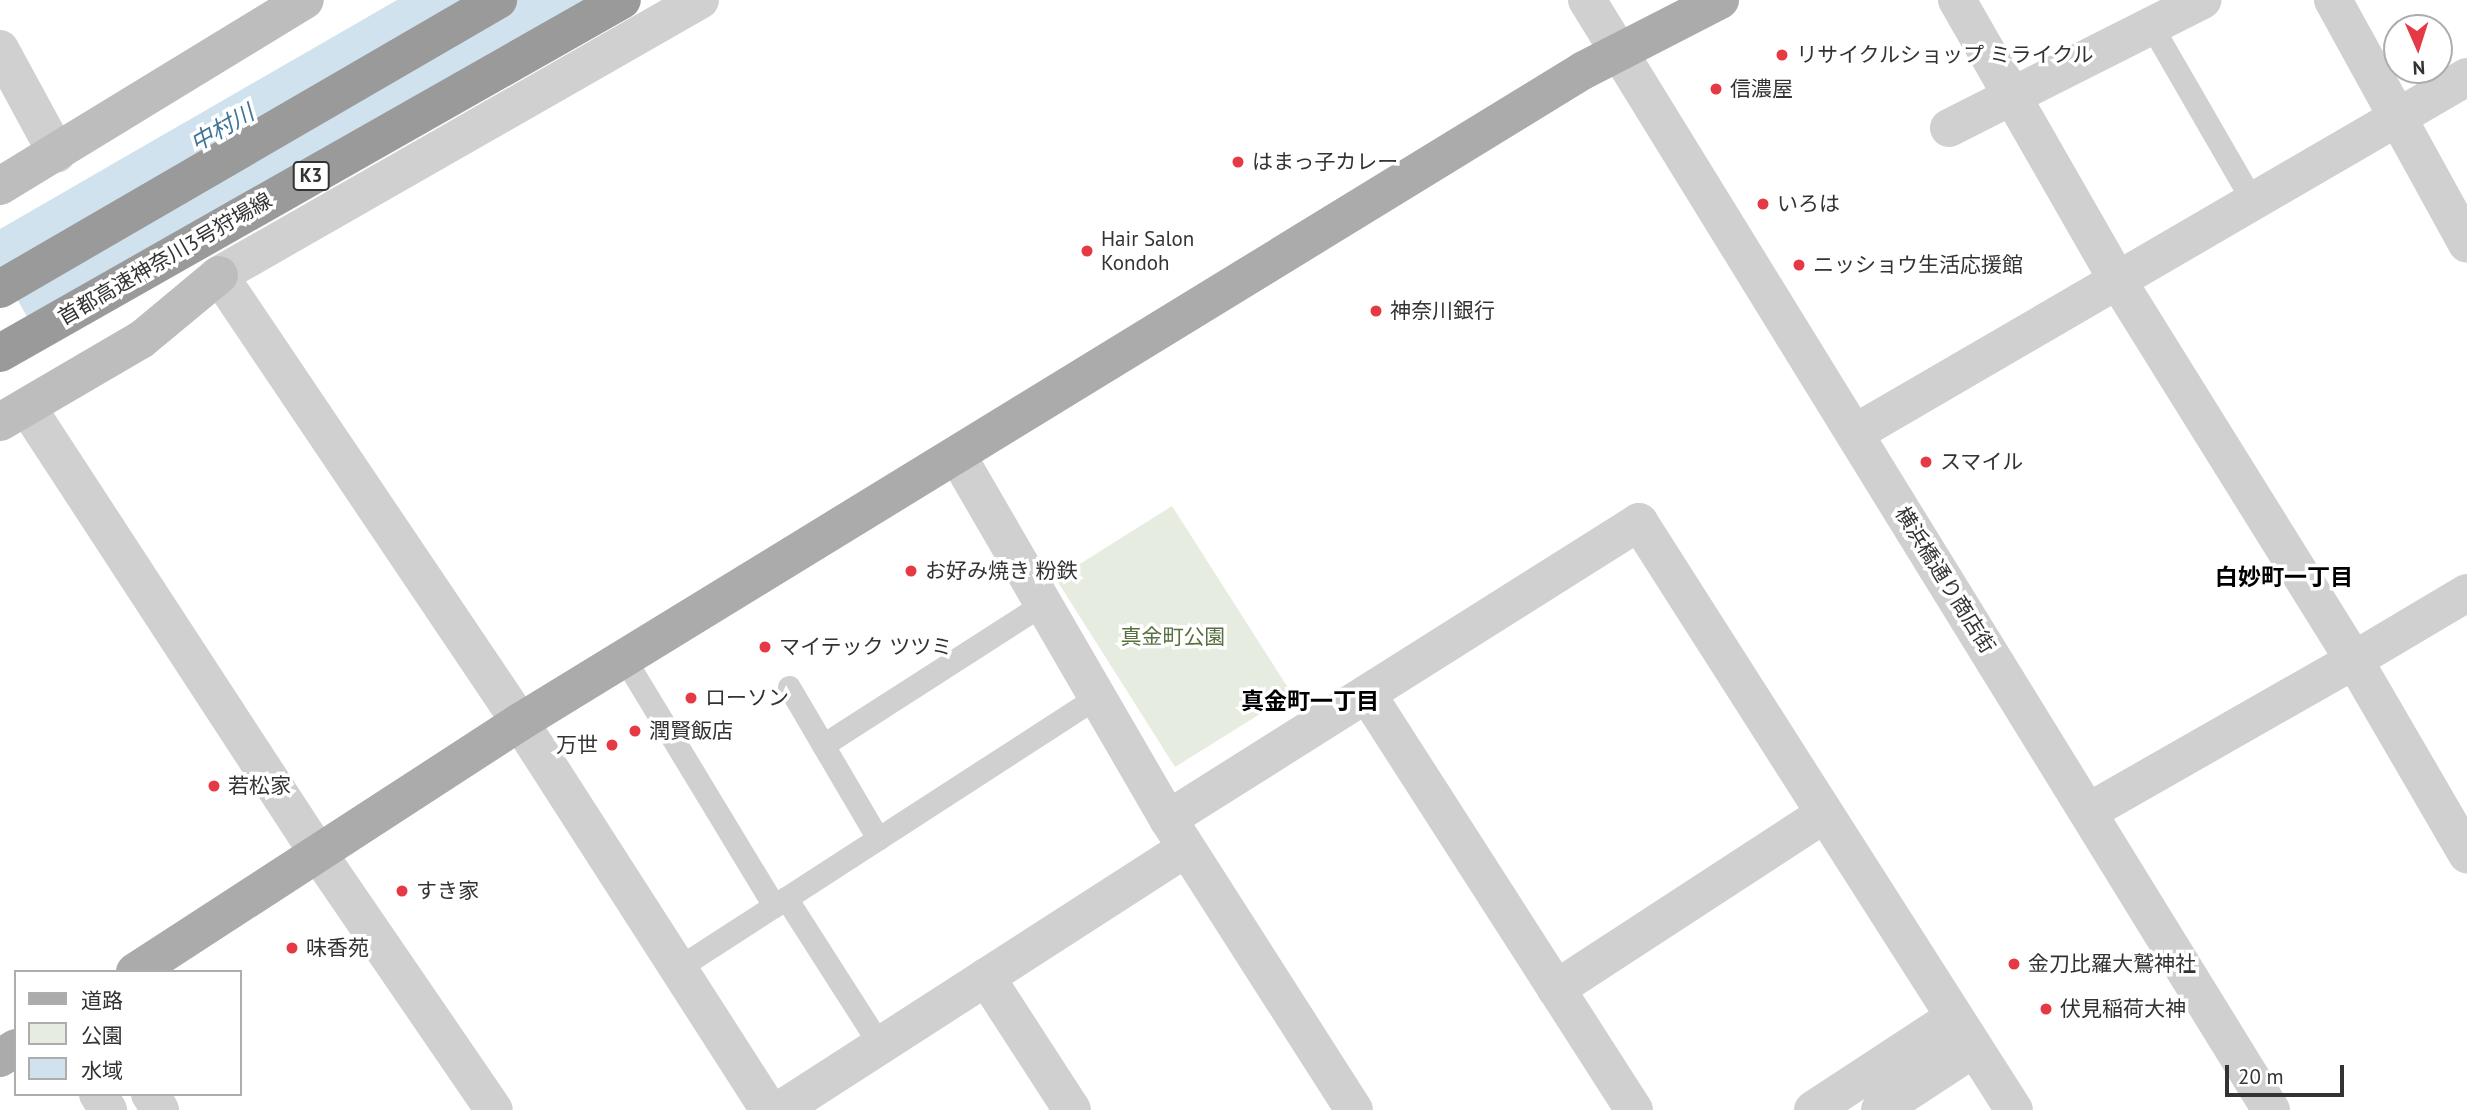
<!DOCTYPE html>
<html>
<head>
<meta charset="utf-8">
<style>
	body { margin:0 }
	#map { position:relative; width:2467px; height:1110px; overflow:hidden; background:#fff; font-family:"PT Sans","Noto Sans JP",sans-serif }
	div>[style] { position:absolute }
	.green>* { inset:0; background:#e6ecdf }
	.water>* { inset:0; background:#cfe2ee }
	.pier>* { inset:0; background:#fff }
	.lane>* { height:23px; margin:-11.5px; padding:0 11.5px; transform-origin:11.5px; border-radius:11.5px; background:#d0d0d0 }
	.street>* { height:38px; margin:-19px; padding:0 19px; transform-origin:19px; border-radius:19px; background:#d0d0d0 }
	.secondary>* { height:38px; margin:-19px; padding:0 19px; transform-origin:19px; border-radius:19px; background:#bdbdbd }
	.primary>* { height:38px; margin:-19px; padding:0 19px; transform-origin:19px; border-radius:19px; background:#ababab }
	.highway>* { height:38px; margin:-19px; padding:0 19px; transform-origin:19px; border-radius:19px; background:#9a9a9a }
	.dots>* { width:19px; height:19px; translate:-50% -50%; box-sizing:border-box; border:4px solid #fff; border-radius:50% }
	span { translate:-50% -50%; white-space:nowrap; text-align:center; line-height:1.15; -webkit-text-stroke:7px #fff; paint-order:stroke }
	.shield-label span { padding:2px 5px; background:#fff; border:2px solid; border-radius:5px; -webkit-text-stroke-width:0 }
	.shield-label { font-size:19px; color:#333; font-weight:700 }
	.poi-label { font-size:21px; color:#333 }
	.left { translate:0 -50%; text-align:left }
	.right { translate:-100% -50%; text-align:right }
	.street-label { font-size:21px; color:#333 }
	.park-label { font-size:21px; color:#56703f }
	.water-label { font-size:23px; color:#3f7597; font-style:italic }
	.neighbourhood-label { font-size:23px; color:#000; font-weight:700 }
	.legend { position:absolute; left:14px; top:970px; width:228px; height:126px; box-sizing:border-box; background:#fff; border:2px solid #adadad; margin:0; padding:9px 12px; list-style:none; font-size:21px; color:#333 }
	.legend li { display:flex; align-items:center; gap:14px; height:35px }
	.legend b { width:35px; border:2px solid #adadad }
	.north { position:absolute; left:2383px; top:14px; width:70px; height:70px; box-sizing:border-box; background:#fff; border:2px solid #adadad; border-radius:50%; rotate:177deg; font-size:19px; font-weight:700; line-height:28px; text-align:center; color:#333 }
	.north::after { content:''; display:block; margin:auto; width:24px; height:32px; background:#e63946; clip-path:polygon(50% 0,100% 100%,50% 72%,0 100%) }
	.scale { position:absolute; left:2225px; top:1065px; width:119px; height:32px; box-sizing:border-box; border:4px solid #333; border-top:0; padding-left:9px; font-size:21px; line-height:24px; white-space:nowrap; color:#333; -webkit-text-stroke:5px #fff; paint-order:stroke }
</style>
</head>
<body>
<div id="map">
	<div class="green">
		<i style="clip-path:polygon(1172px 506px,1292px 694px,1175px 767px,1056px 579px)"></i>
	</div>
	<div class="water">
		<i style="clip-path:polygon(397px 0,628px 0,0 354px,0 229px)"></i>
	</div>
	<div class="pier">
		<i style="clip-path:polygon(0 269px,38px 336px,0 358px)"></i>
	</div>
	<div class="lane">
		<i style="left:2151px;top:25px;width:204px;rotate:60deg"></i>
		<i style="left:624px;top:658px;width:290px;rotate:58.8deg"></i>
		<i style="left:789px;top:687px;width:176px;rotate:59.6deg"></i>
		<i style="left:823px;top:745px;width:261px;rotate:-32.7deg"></i>
		<i style="left:786px;top:898px;width:174px;rotate:57.4deg"></i>
		<i style="left:678px;top:968px;width:499px;rotate:-32.9deg"></i>
	</div>
	<div class="street">
		<i style="left:700px;top:0;width:554px;rotate:150.24deg"></i>
		<i style="left:219px;top:275px;width:539px;rotate:56.04deg"></i>
		<i style="left:520px;top:722px;width:461px;rotate:57.3deg"></i>
		<i style="left:1587px;top:0;width:1304px;rotate:58.36deg"></i>
		<i style="left:1957px;top:0;width:320px;rotate:60.2deg"></i>
		<i style="left:2116px;top:278px;width:450px;rotate:58.1deg"></i>
		<i style="left:2354px;top:660px;width:131px;rotate:-30.7deg"></i>
		<i style="left:2333px;top:0;width:278px;rotate:61.2deg"></i>
		<i style="left:0;top:49px;width:119px;rotate:61.5deg"></i>
		<i style="left:1949px;top:128px;width:284px;rotate:-26.8deg"></i>
		<i style="left:27px;top:407px;width:533px;rotate:56.88deg"></i>
		<i style="left:318px;top:853px;width:311px;rotate:55.6deg"></i>
		<i style="left:1855px;top:433px;width:708px;rotate:-30.19deg"></i>
		<i style="left:957px;top:455px;width:421px;rotate:59.9deg"></i>
		<i style="left:1168px;top:819px;width:345px;rotate:57.4deg"></i>
		<i style="left:1367px;top:694px;width:494px;rotate:57.3deg"></i>
		<i style="left:2088px;top:812px;width:306px;rotate:-29.7deg"></i>
		<i style="left:2354px;top:660px;width:225px;rotate:59.8deg"></i>
		<i style="left:1168px;top:819px;width:557px;rotate:-32.23deg"></i>
		<i style="left:1639px;top:522px;width:697px;rotate:57.47deg"></i>
		<i style="left:986px;top:977px;width:158px;rotate:57.1deg"></i>
		<i style="left:1556px;top:989px;width:320px;rotate:-33.1deg"></i>
		<i style="left:98px;top:1094px;width:19px;rotate:58deg"></i>
		<i style="left:150px;top:1094px;width:19px;rotate:58deg"></i>
		<i style="left:780px;top:1110px;width:483px;rotate:-32.8deg"></i>
		<i style="left:1813px;top:1110px;width:168px;rotate:-33.3deg"></i>
		<i style="left:1880px;top:1110px;width:111px;rotate:-33.3deg"></i>
	</div>
	<div class="secondary">
		<i style="left:0;top:186px;width:357px;rotate:-31.4deg"></i>
		<i style="left:0;top:422px;width:164px;rotate:-30.3deg"></i>
		<i style="left:142px;top:339px;width:100px;rotate:-39.7deg"></i>
	</div>
	<div class="primary">
		<i style="left:135px;top:972px;width:459px;rotate:-33deg"></i>
		<i style="left:520px;top:722px;width:1248px;rotate:-31.5deg"></i>
		<i style="left:1584px;top:70px;width:153px;rotate:-27.2deg"></i>
		<i style="left:0;top:1058px;width:19px;rotate:-32deg"></i>
	</div>
	<div class="highway">
		<i style="left:0;top:289px;width:576px;rotate:-30.13deg"></i>
		<i style="left:0;top:353px;width:715px;rotate:-29.58deg"></i>
	</div>
	<div class="dots">
		<i style="left:1782px;top:55px;background:#e63946"></i>
		<i style="left:1716px;top:89px;background:#e63946"></i>
		<i style="left:1238px;top:162px;background:#e63946"></i>
		<i style="left:1763px;top:204px;background:#e63946"></i>
		<i style="left:1087px;top:251px;background:#e63946"></i>
		<i style="left:1799px;top:265px;background:#e63946"></i>
		<i style="left:1376px;top:311px;background:#e63946"></i>
		<i style="left:1926px;top:462px;background:#e63946"></i>
		<i style="left:911px;top:571px;background:#e63946"></i>
		<i style="left:765px;top:647px;background:#e63946"></i>
		<i style="left:691px;top:698px;background:#e63946"></i>
		<i style="left:635px;top:731px;background:#e63946"></i>
		<i style="left:612px;top:745px;background:#e63946"></i>
		<i style="left:214px;top:786px;background:#e63946"></i>
		<i style="left:402px;top:891px;background:#e63946"></i>
		<i style="left:292px;top:948px;background:#e63946"></i>
		<i style="left:2014px;top:964px;background:#e63946"></i>
		<i style="left:2046px;top:1009px;background:#e63946"></i>
	</div>
	<div class="shield-label">
		<span style="left:311px;top:176px">K3</span>
	</div>
	<div class="poi-label">
		<span class="left" style="left:1796px;top:55px">リサイクルショップ ミライクル</span>
		<span class="left" style="left:1730px;top:89px">信濃屋</span>
		<span class="left" style="left:1252px;top:162px">はまっ子カレー</span>
		<span class="left" style="left:1777px;top:204px">いろは</span>
		<span class="left" style="left:1101px;top:251px">Hair Salon<br>Kondoh</span>
		<span class="left" style="left:1813px;top:265px">ニッショウ生活応援館</span>
		<span class="left" style="left:1390px;top:311px">神奈川銀行</span>
		<span class="left" style="left:1940px;top:462px">スマイル</span>
		<span class="left" style="left:925px;top:571px">お好み焼き 粉鉄</span>
		<span class="left" style="left:779px;top:647px">マイテック ツツミ</span>
		<span class="left" style="left:705px;top:698px">ローソン</span>
		<span class="left" style="left:649px;top:731px">潤賢飯店</span>
		<span class="right" style="left:598px;top:745px">万世</span>
		<span class="left" style="left:228px;top:786px">若松家</span>
		<span class="left" style="left:416px;top:891px">すき家</span>
		<span class="left" style="left:306px;top:948px">味香苑</span>
		<span class="left" style="left:2028px;top:964px">金刀比羅大鷲神社</span>
		<span class="left" style="left:2060px;top:1009px">伏見稲荷大神</span>
	</div>
	<div class="street-label">
		<span style="left:165px;top:259px;rotate:-30deg">首都高速神奈川3号狩場線</span>
		<span style="left:1945px;top:580px;rotate:58deg">横浜橋通り商店街</span>
	</div>
	<div class="park-label">
		<span style="left:1173px;top:637px">真金町公園</span>
	</div>
	<div class="water-label">
		<span style="left:222px;top:128px;rotate:-30deg">中村川</span>
	</div>
	<div class="neighbourhood-label">
		<span style="left:2284px;top:577px">白妙町一丁目</span>
		<span style="left:1310px;top:701px">真金町一丁目</span>
	</div>
	<ul class="legend">
	<li><b style="height:9px;background:#ababab"></b>道路</li>
	<li><b style="height:19px;background:#e6ecdf"></b>公園</li>
	<li><b style="height:19px;background:#cfe2ee"></b>水域</li>
	</ul>
	<div class="north">N</div>
	<div class="scale">20 m</div>
</div>
</body>
</html>
